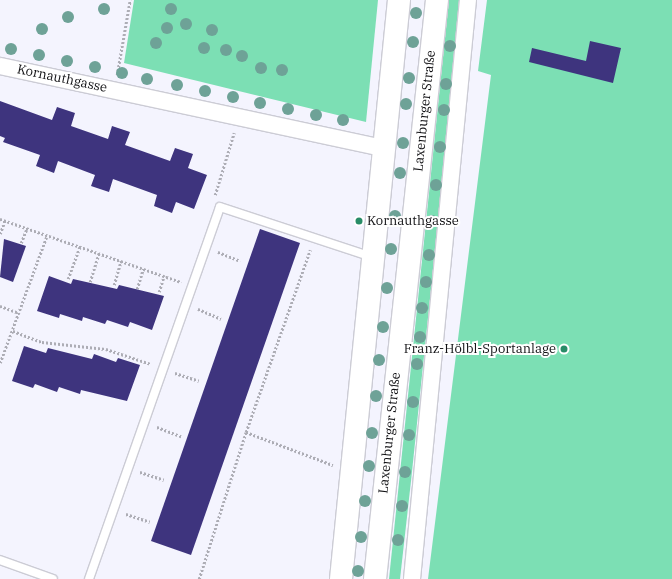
<!DOCTYPE html>
<html>
<head>
<meta charset="utf-8">
<style>
	body { margin:0 }
	#map { position:relative; width:672px; height:579px; overflow:hidden; background:#f4f4fe; font-family:"IBM Plex Serif",serif }
	div>[style] { position:absolute }
	.green>* { inset:0; background:#7cdfb4 }
	.building>* { inset:0; background:#3e347e }
	.path>* { height:2.5px; margin-top:-1.25px; transform-origin:0; background:repeating-linear-gradient(90deg,#adadb5 0 2px,transparent 0 4px) }
	.roads { filter:drop-shadow(1px 0 #ccccd5) drop-shadow(-1px 0 #ccccd5) drop-shadow(0 1px #ccccd5) drop-shadow(0 -1px #ccccd5) }
	.service>* { height:8px; margin:-4px; padding:0 4px; transform-origin:4px; border-radius:4px; background:#fff }
	.minor>* { height:16px; margin:-8px; padding:0 8px; transform-origin:8px; border-radius:8px; background:#fff }
	.primary>* { height:22px; margin:-11px; padding:0 11px; transform-origin:11px; border-radius:11px; background:#fff }
	.trees>* { width:12px; height:12px; margin:-6px; border-radius:50%; background:#6ea297 }
	.dots>* { width:11px; height:11px; translate:-50% -50%; box-sizing:border-box; border:2px solid #fff; border-radius:50% }
	span { translate:-50% -50%; white-space:nowrap; text-align:center; line-height:1.15; -webkit-text-stroke:4px #fff; paint-order:stroke }
	.street-label { font-size:13px; color:#101013 }
	.poi-label { font-size:13px; color:#101013 }
	.left { translate:0 -50%; text-align:left }
	.right { translate:-100% -50%; text-align:right }
</style>
</head>
<body>
<div id="map">
	<div class="green">
		<i style="clip-path:polygon(134px 0,378px 0,366px 122px,124px 63px)"></i>
		<i style="clip-path:polygon(449px 0,461px 0,411px 481px,400px 579px,389px 579px)"></i>
		<i style="clip-path:polygon(487px 0,672px 0,672px 579px,428px 579px,491px 75px,478px 71px)"></i>
	</div>
	<div class="building">
		<i style="clip-path:polygon(590px 41px,621px 48px,613px 83px,529px 62px,532px 48px,586px 61px)"></i>
		<i style="clip-path:polygon(0 101px,52px 120px,57px 107px,75px 113px,71px 126px,108px 139px,112px 126px,130px 132px,125px 145px,170px 161px,175px 148px,193px 154px,188px 168px,207px 175px,194px 209px,176px 202px,172px 213px,154px 206px,157px 195px,113px 179px,109px 192px,91px 186px,95px 175px,58px 161px,54px 173px,36px 166px,40px 155px,3px 142px,5px 138px,0 136px)"></i>
		<i style="clip-path:polygon(260px 229px,300px 243px,191px 555px,151px 541px)"></i>
		<i style="clip-path:polygon(4px 239px,26px 246px,13px 282px,0 277px)"></i>
		<i style="clip-path:polygon(49px 276px,71px 284px,73px 279px,117px 289px,119px 285px,164px 296px,152px 330px,130px 322px,128px 327px,107px 320px,105px 324px,83px 317px,82px 321px,60px 314px,59px 318px,37px 311px)"></i>
		<i style="clip-path:polygon(24px 346px,46px 353px,48px 348px,92px 359px,94px 354px,116px 362px,118px 358px,140px 365px,127px 401px,81px 390px,80px 394px,59px 387px,57px 392px,35px 384px,33px 388px,12px 381px)"></i>
	</div>
	<div class="path">
		<i style="left:117px;top:75px;width:76px;rotate:-80.2deg"></i>
		<i style="left:215px;top:195px;width:65px;rotate:-73deg"></i>
		<i style="left:0;top:219px;width:192px;rotate:19.2deg"></i>
		<i style="left:0;top:234px;width:15px;rotate:-70deg"></i>
		<i style="left:21px;top:243px;width:16px;rotate:-68deg"></i>
		<i style="left:218px;top:252px;width:24px;rotate:22deg"></i>
		<i style="left:68px;top:279px;width:35px;rotate:-70deg"></i>
		<i style="left:90px;top:282px;width:30px;rotate:-73deg"></i>
		<i style="left:114px;top:285px;width:25px;rotate:-74deg"></i>
		<i style="left:137px;top:289px;width:21px;rotate:-73deg"></i>
		<i style="left:159px;top:292px;width:17px;rotate:-73deg"></i>
		<i style="left:0;top:306px;width:20px;rotate:20deg"></i>
		<i style="left:198px;top:309px;width:25px;rotate:23deg"></i>
		<i style="left:13px;top:331px;width:31px;rotate:21deg"></i>
		<i style="left:42px;top:342px;width:64px;rotate:6.2deg"></i>
		<i style="left:106px;top:349px;width:47px;rotate:18.4deg"></i>
		<i style="left:0;top:363px;width:136px;rotate:-69.8deg"></i>
		<i style="left:175px;top:373px;width:25px;rotate:18deg"></i>
		<i style="left:157px;top:427px;width:26px;rotate:21deg"></i>
		<i style="left:246px;top:432px;width:193px;rotate:-70.6deg"></i>
		<i style="left:140px;top:472px;width:25px;rotate:18deg"></i>
		<i style="left:126px;top:514px;width:25px;rotate:18deg"></i>
		<i style="left:199px;top:579px;width:154px;rotate:-72.3deg"></i>
		<i style="left:246px;top:432px;width:93px;rotate:20.8deg"></i>
	</div>
	<div class="roads">
		<div class="service">
			<i style="left:0;top:560px;width:56px;rotate:19.7deg"></i>
			<i style="left:89px;top:579px;width:394px;rotate:-70.6deg"></i>
			<i style="left:220px;top:207px;width:160px;rotate:18.2deg"></i>
		</div>
		<div class="minor">
			<i style="left:0;top:66px;width:391px;rotate:12.1deg"></i>
			<i style="left:412px;top:579px;width:582px;rotate:-84.48deg"></i>
		</div>
		<div class="primary">
			<i style="left:341px;top:579px;width:582px;rotate:-84.28deg"></i>
			<i style="left:375px;top:579px;width:582px;rotate:-83.89deg"></i>
		</div>
	</div>
	<div class="trees">
		<i style="left:104px;top:9px"></i>
		<i style="left:171px;top:9px"></i>
		<i style="left:416px;top:13px"></i>
		<i style="left:68px;top:17px"></i>
		<i style="left:186px;top:24px"></i>
		<i style="left:167px;top:28px"></i>
		<i style="left:42px;top:29px"></i>
		<i style="left:212px;top:30px"></i>
		<i style="left:413px;top:42px"></i>
		<i style="left:156px;top:43px"></i>
		<i style="left:450px;top:46px"></i>
		<i style="left:204px;top:48px"></i>
		<i style="left:11px;top:49px"></i>
		<i style="left:226px;top:50px"></i>
		<i style="left:39px;top:55px"></i>
		<i style="left:242px;top:56px"></i>
		<i style="left:67px;top:61px"></i>
		<i style="left:95px;top:67px"></i>
		<i style="left:261px;top:68px"></i>
		<i style="left:282px;top:70px"></i>
		<i style="left:122px;top:73px"></i>
		<i style="left:409px;top:78px"></i>
		<i style="left:147px;top:79px"></i>
		<i style="left:446px;top:84px"></i>
		<i style="left:177px;top:85px"></i>
		<i style="left:205px;top:91px"></i>
		<i style="left:233px;top:97px"></i>
		<i style="left:260px;top:103px"></i>
		<i style="left:406px;top:104px"></i>
		<i style="left:288px;top:109px"></i>
		<i style="left:444px;top:110px"></i>
		<i style="left:316px;top:115px"></i>
		<i style="left:343px;top:120px"></i>
		<i style="left:403px;top:143px"></i>
		<i style="left:440px;top:147px"></i>
		<i style="left:400px;top:173px"></i>
		<i style="left:436px;top:185px"></i>
		<i style="left:395px;top:216px"></i>
		<i style="left:432px;top:221px"></i>
		<i style="left:391px;top:249px"></i>
		<i style="left:429px;top:255px"></i>
		<i style="left:426px;top:282px"></i>
		<i style="left:387px;top:288px"></i>
		<i style="left:422px;top:308px"></i>
		<i style="left:383px;top:327px"></i>
		<i style="left:420px;top:337px"></i>
		<i style="left:379px;top:360px"></i>
		<i style="left:417px;top:364px"></i>
		<i style="left:376px;top:396px"></i>
		<i style="left:413px;top:402px"></i>
		<i style="left:372px;top:433px"></i>
		<i style="left:409px;top:435px"></i>
		<i style="left:369px;top:466px"></i>
		<i style="left:405px;top:472px"></i>
		<i style="left:365px;top:501px"></i>
		<i style="left:402px;top:506px"></i>
		<i style="left:361px;top:537px"></i>
		<i style="left:398px;top:540px"></i>
		<i style="left:358px;top:571px"></i>
	</div>
	<div class="dots">
		<i style="left:359px;top:221px;background:#288c67"></i>
		<i style="left:564px;top:349px;background:#288c67"></i>
	</div>
	<div class="street-label">
		<span style="left:62px;top:79px;rotate:12deg">Kornauthgasse</span>
		<span style="left:425px;top:111px;rotate:-84deg">Laxenburger Straße</span>
		<span style="left:390px;top:433px;rotate:-84deg">Laxenburger Straße</span>
	</div>
	<div class="poi-label">
		<span class="left" style="left:367px;top:221px">Kornauthgasse</span>
		<span class="right" style="left:556px;top:349px">Franz-Hölbl-Sportanlage</span>
	</div>
</div>
</body>
</html>
